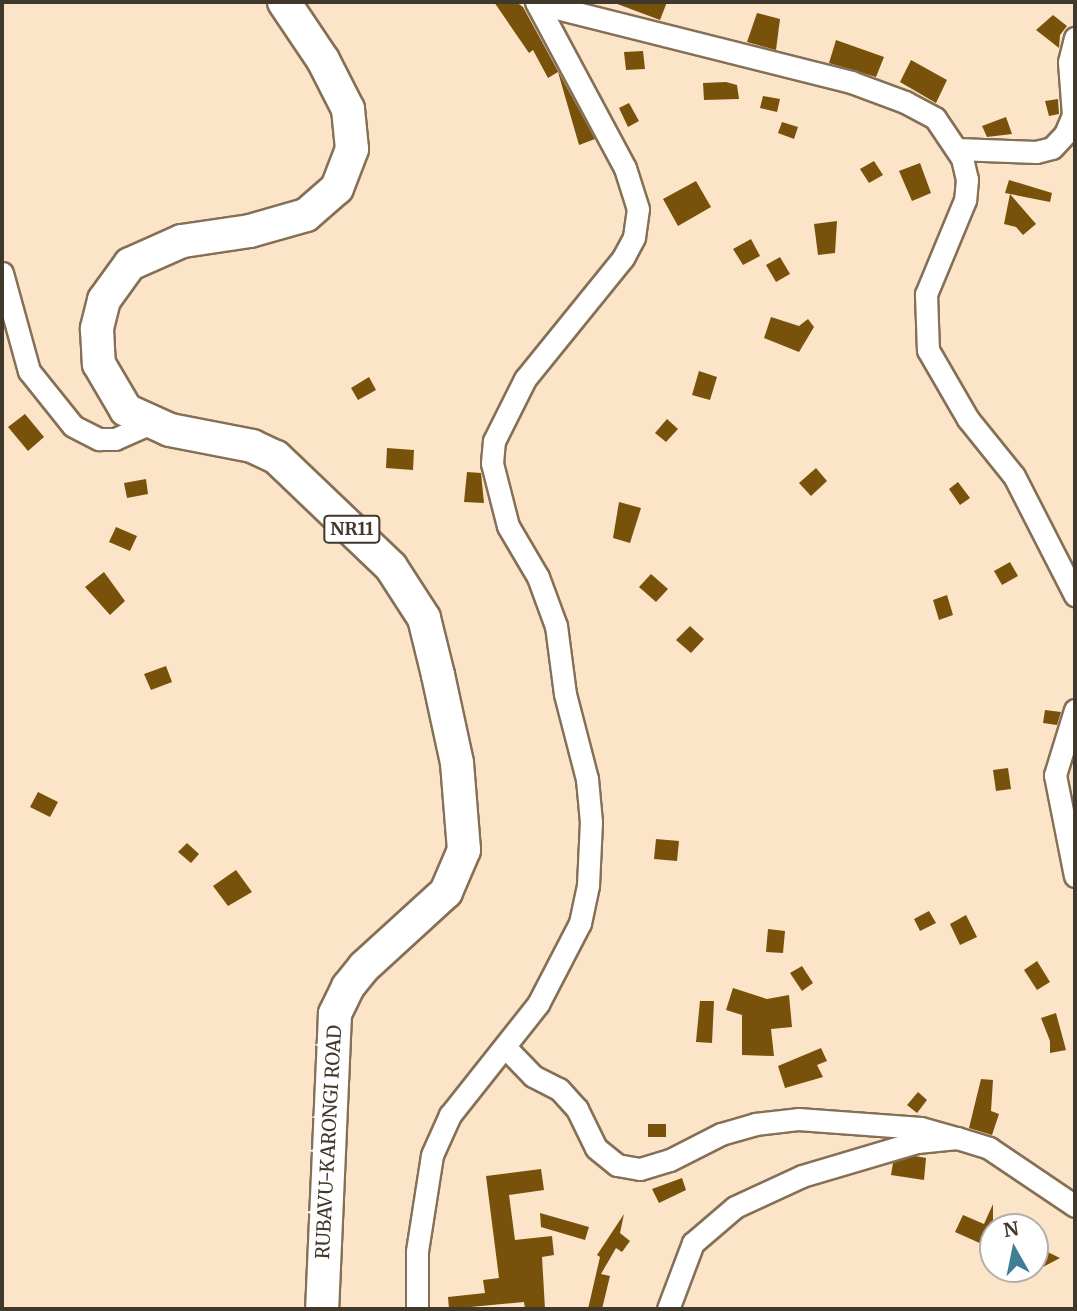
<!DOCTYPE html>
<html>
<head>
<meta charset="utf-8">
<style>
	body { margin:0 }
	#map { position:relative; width:1077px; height:1311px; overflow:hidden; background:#fbe4c7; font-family:Merriweather,serif }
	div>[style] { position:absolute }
	.building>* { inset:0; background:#78510b }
	.roads { filter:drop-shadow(2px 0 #857056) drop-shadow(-2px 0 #857056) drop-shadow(0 2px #857056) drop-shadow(0 -2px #857056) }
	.minor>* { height:21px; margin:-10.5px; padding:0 10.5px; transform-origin:10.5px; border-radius:10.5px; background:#fff }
	.highway>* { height:32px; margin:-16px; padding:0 16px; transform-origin:16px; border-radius:16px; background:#fff }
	span { translate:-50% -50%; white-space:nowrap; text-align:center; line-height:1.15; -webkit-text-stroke:7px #fff; paint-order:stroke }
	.shield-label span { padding:2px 5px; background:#fff; border:2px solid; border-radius:5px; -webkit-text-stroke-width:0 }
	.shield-label { font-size:18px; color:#41382c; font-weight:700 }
	.street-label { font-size:19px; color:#41382c }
	.frame { position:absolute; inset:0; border:4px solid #41382c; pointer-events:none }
	.north { position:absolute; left:979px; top:1213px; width:70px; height:70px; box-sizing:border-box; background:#fff; border:2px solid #b3afab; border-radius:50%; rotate:351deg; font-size:19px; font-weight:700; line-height:28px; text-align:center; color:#41382c }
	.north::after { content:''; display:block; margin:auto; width:24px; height:32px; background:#417e95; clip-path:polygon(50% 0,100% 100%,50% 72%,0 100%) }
</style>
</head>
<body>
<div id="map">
	<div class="building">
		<i style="clip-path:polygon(494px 2px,516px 2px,523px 7px,595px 139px,579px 145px,558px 72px,548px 78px,533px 50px,529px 53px)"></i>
		<i style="clip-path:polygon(612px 2px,667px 2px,660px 20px)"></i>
		<i style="clip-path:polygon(757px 13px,780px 19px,776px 50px,747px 42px)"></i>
		<i style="clip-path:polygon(1053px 15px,1067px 26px,1060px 35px,1059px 48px,1036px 30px)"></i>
		<i style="clip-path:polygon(836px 40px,884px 57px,876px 77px,829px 63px)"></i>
		<i style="clip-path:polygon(643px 51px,645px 69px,626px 70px,624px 52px)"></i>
		<i style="clip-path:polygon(911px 60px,947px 80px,936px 103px,900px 82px)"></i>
		<i style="clip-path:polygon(726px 82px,737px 85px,739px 99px,704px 100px,703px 83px)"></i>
		<i style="clip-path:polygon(763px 96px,780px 99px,777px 112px,760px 108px)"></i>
		<i style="clip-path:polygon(1058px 99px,1059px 114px,1049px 116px,1045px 101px)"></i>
		<i style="clip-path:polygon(629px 103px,639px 121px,628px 127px,619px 108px)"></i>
		<i style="clip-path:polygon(1006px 117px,1012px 134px,987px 137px,982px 126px)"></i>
		<i style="clip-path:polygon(782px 122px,798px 127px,794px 139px,778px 133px)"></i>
		<i style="clip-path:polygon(874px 161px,883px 175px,869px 183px,860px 169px)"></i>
		<i style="clip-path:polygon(920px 163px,931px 193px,912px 201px,899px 171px)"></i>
		<i style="clip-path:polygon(1009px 180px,1052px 193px,1050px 202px,1005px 193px)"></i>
		<i style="clip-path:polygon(696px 181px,711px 207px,678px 226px,663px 199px)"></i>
		<i style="clip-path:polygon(1010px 194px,1036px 224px,1023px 235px,1016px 227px,1004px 224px)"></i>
		<i style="clip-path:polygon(837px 221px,835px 253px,818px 255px,814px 224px)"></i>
		<i style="clip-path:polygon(751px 239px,760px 256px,743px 265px,733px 249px)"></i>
		<i style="clip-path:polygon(780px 257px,790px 274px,776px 282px,766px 265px)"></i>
		<i style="clip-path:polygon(771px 317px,799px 326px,808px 319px,814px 327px,799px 352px,764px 338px)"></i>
		<i style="clip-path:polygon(699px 371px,717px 377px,710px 400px,692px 395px)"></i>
		<i style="clip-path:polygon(369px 377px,376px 390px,358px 400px,351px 388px)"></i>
		<i style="clip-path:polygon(25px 414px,44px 437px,28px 451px,8px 427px)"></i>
		<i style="clip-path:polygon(667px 419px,678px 429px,666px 442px,655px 433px)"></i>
		<i style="clip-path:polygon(387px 448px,414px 450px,413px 470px,386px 468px)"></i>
		<i style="clip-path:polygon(816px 468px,827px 481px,811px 496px,799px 483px)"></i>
		<i style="clip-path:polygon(467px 472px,481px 473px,484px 503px,464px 502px)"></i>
		<i style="clip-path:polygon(146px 479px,148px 494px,127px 498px,124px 483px)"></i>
		<i style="clip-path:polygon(958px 482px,970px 498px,960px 505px,949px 489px)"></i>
		<i style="clip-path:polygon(619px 502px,641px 508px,630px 543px,613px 538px)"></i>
		<i style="clip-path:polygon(116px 527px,137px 536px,130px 551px,109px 542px)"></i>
		<i style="clip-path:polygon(1010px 562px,1018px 576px,1002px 585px,994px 571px)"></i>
		<i style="clip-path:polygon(104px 572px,125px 601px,110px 615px,85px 587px)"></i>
		<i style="clip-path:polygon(651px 574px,668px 589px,656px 602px,639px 587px)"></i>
		<i style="clip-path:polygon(947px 595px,953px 615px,939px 620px,933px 600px)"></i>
		<i style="clip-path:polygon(690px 626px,704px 639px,691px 653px,676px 640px)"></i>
		<i style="clip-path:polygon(166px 666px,172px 682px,151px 690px,144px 674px)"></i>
		<i style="clip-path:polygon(1045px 710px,1061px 712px,1057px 725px,1043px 723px)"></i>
		<i style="clip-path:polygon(1008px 768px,1011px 789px,996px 791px,993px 770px)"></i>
		<i style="clip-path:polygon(38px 792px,58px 802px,50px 817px,30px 807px)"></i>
		<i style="clip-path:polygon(656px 839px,679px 841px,677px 861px,654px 859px)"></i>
		<i style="clip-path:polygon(187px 843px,199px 854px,191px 863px,178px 852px)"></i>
		<i style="clip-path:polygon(236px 870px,252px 892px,228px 906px,213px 886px)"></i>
		<i style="clip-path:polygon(929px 911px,936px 923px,920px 931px,914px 919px)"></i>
		<i style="clip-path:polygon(966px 915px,977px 937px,960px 945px,950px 924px)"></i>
		<i style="clip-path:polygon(768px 929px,785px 931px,783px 953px,766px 952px)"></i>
		<i style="clip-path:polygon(1037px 961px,1050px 982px,1037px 990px,1024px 970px)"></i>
		<i style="clip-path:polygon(802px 966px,813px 983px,802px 991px,790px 973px)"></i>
		<i style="clip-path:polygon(733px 988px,767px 999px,789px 995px,792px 1027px,771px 1029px,774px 1056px,742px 1055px,742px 1015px,726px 1010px)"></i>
		<i style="clip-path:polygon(700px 1001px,714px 1001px,712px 1043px,696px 1042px)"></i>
		<i style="clip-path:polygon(1056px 1013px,1066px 1050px,1050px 1053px,1050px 1041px,1041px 1018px)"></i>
		<i style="clip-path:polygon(821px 1048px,827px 1061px,817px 1065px,823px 1077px,785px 1088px,778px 1066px)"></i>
		<i style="clip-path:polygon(981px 1079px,993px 1080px,991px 1111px,999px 1114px,992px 1135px,969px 1128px)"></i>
		<i style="clip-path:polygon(918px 1092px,927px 1100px,917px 1113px,907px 1105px)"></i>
		<i style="clip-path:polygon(648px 1124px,666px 1124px,666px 1137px,648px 1137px)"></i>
		<i style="clip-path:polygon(915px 1156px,926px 1158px,924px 1180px,891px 1175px,893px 1163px)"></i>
		<i style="clip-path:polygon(541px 1169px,544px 1190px,509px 1195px,515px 1240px,552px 1236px,554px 1255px,542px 1257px,545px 1309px,525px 1309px,524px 1302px,449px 1309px,448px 1297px,485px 1293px,483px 1280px,499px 1278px,486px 1176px)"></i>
		<i style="clip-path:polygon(682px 1178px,686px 1190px,659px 1203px,652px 1189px)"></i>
		<i style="clip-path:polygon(993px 1204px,993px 1249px,955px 1232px,963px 1215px,984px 1224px)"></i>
		<i style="clip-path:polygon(540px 1213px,589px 1227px,585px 1240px,541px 1227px)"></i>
		<i style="clip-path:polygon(624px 1214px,620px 1233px,630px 1241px,622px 1252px,616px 1248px,601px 1274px,610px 1276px,602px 1309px,588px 1309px,600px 1257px,597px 1255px)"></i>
		<i style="clip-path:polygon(1035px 1246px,1060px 1258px,1043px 1267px)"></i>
	</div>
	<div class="roads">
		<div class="minor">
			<i style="left:537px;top:3px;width:324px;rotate:14.1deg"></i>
			<i style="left:851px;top:82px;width:58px;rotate:20.3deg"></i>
			<i style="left:905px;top:102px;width:34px;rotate:28deg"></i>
			<i style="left:935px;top:118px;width:48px;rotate:56deg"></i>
			<i style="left:962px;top:158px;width:22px;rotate:77deg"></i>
			<i style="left:967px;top:179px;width:21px;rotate:95deg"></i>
			<i style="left:965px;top:200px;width:102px;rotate:112.5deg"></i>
			<i style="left:926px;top:294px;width:56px;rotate:88deg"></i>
			<i style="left:928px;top:350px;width:80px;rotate:59.9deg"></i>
			<i style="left:968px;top:419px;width:73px;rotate:51.1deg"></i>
			<i style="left:1014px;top:476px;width:134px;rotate:62.9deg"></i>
			<i style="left:957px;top:149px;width:79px;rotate:2.2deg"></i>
			<i style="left:1036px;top:152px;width:16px;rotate:-14deg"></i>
			<i style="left:1052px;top:148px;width:19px;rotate:-47deg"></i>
			<i style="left:1065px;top:134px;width:21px;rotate:-67deg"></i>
			<i style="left:1073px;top:115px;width:53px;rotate:-94.3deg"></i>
			<i style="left:1069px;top:62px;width:25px;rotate:-76deg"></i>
			<i style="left:2px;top:273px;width:102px;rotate:74.6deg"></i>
			<i style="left:29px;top:371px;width:70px;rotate:51.3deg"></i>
			<i style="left:73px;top:426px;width:29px;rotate:27deg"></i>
			<i style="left:99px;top:439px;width:16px"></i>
			<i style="left:115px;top:439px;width:39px;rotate:-24deg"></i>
			<i style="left:1075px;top:710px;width:68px;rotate:107.1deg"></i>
			<i style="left:1055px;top:775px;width:103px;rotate:78.8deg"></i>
			<i style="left:506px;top:1048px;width:39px;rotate:46deg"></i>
			<i style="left:533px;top:1076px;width:29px;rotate:27deg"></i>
			<i style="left:559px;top:1089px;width:27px;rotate:48deg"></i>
			<i style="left:577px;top:1109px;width:43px;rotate:64deg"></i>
			<i style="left:596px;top:1148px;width:27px;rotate:39deg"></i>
			<i style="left:617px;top:1165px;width:23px;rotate:10deg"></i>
			<i style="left:640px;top:1169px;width:31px;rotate:-17deg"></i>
			<i style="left:670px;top:1160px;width:57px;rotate:-27deg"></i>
			<i style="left:721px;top:1134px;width:35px;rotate:-16deg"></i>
			<i style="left:755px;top:1124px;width:43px;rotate:-6.6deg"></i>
			<i style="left:798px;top:1119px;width:123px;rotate:4.2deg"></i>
			<i style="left:921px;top:1128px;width:37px;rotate:16deg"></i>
			<i style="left:417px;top:1309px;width:58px;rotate:-90deg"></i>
			<i style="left:417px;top:1251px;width:97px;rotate:-81.1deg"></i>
			<i style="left:432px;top:1155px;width:44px;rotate:-65.8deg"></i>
			<i style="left:450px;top:1115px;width:142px;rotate:-51.6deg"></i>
			<i style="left:538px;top:1004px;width:91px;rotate:-62.6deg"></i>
			<i style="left:580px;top:923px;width:39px;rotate:-78deg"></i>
			<i style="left:588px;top:885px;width:63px;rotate:-87.3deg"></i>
			<i style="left:591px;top:822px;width:43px;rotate:-95.3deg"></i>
			<i style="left:587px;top:779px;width:88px;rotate:-104.5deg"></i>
			<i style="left:565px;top:694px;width:69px;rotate:-97.5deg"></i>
			<i style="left:556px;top:626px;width:52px;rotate:-110.2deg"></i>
			<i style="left:538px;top:577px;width:59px;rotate:-120.5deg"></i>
			<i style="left:508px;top:526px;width:65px;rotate:-104.3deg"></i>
			<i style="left:492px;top:463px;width:22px;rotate:-85deg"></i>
			<i style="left:494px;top:441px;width:69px;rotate:-63.4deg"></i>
			<i style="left:525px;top:379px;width:156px;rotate:-51deg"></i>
			<i style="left:623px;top:258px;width:24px;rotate:-62deg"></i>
			<i style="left:634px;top:237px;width:28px;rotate:-82deg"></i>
			<i style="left:638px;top:209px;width:43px;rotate:-107.6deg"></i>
			<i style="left:625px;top:168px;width:188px;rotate:-118.2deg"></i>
			<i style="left:668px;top:1309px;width:71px;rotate:-69.3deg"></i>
			<i style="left:693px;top:1243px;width:55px;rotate:-40.6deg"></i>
			<i style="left:735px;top:1207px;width:74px;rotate:-24.8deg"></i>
			<i style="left:802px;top:1176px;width:120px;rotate:-16.5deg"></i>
			<i style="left:917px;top:1142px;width:40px;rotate:-5.7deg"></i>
			<i style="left:957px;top:1138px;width:34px;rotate:17deg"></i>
			<i style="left:989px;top:1148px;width:104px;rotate:34deg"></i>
		</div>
		<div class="highway">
			<i style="left:284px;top:2px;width:70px;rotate:56.1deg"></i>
			<i style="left:323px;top:60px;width:55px;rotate:63deg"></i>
			<i style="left:348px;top:109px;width:40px;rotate:84.3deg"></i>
			<i style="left:352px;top:149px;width:42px;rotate:111deg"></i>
			<i style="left:337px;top:188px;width:41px;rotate:138.9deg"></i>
			<i style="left:306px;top:215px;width:58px;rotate:164.1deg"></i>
			<i style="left:250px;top:231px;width:69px;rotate:171.6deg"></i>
			<i style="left:182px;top:241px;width:57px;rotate:156.1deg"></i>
			<i style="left:130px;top:264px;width:44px;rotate:125.8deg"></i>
			<i style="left:104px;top:300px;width:30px;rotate:104deg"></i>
			<i style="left:97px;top:329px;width:35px;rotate:87deg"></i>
			<i style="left:99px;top:364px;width:53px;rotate:59.6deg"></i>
			<i style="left:126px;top:410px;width:48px;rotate:24.4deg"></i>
			<i style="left:170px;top:430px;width:84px;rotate:11deg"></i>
			<i style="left:252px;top:446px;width:26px;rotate:25deg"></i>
			<i style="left:276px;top:457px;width:159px;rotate:43.7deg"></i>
			<i style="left:391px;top:567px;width:61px;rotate:57.1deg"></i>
			<i style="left:424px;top:618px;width:59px;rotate:76.2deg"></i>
			<i style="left:438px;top:675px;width:90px;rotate:77.8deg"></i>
			<i style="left:457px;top:763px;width:87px;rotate:85.4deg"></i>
			<i style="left:464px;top:850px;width:46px;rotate:113.2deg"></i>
			<i style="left:446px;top:892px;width:111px;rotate:137.6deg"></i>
			<i style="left:364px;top:967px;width:26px;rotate:129deg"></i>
			<i style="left:348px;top:987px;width:30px;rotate:116deg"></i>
			<i style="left:335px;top:1014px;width:295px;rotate:92.5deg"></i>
		</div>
	</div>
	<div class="shield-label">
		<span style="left:352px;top:529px">NR11</span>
	</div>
	<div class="street-label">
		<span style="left:329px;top:1142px;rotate:-87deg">RUBAVU-KARONGI ROAD</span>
	</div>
	<div class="frame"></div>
	<div class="north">N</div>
</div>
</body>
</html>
